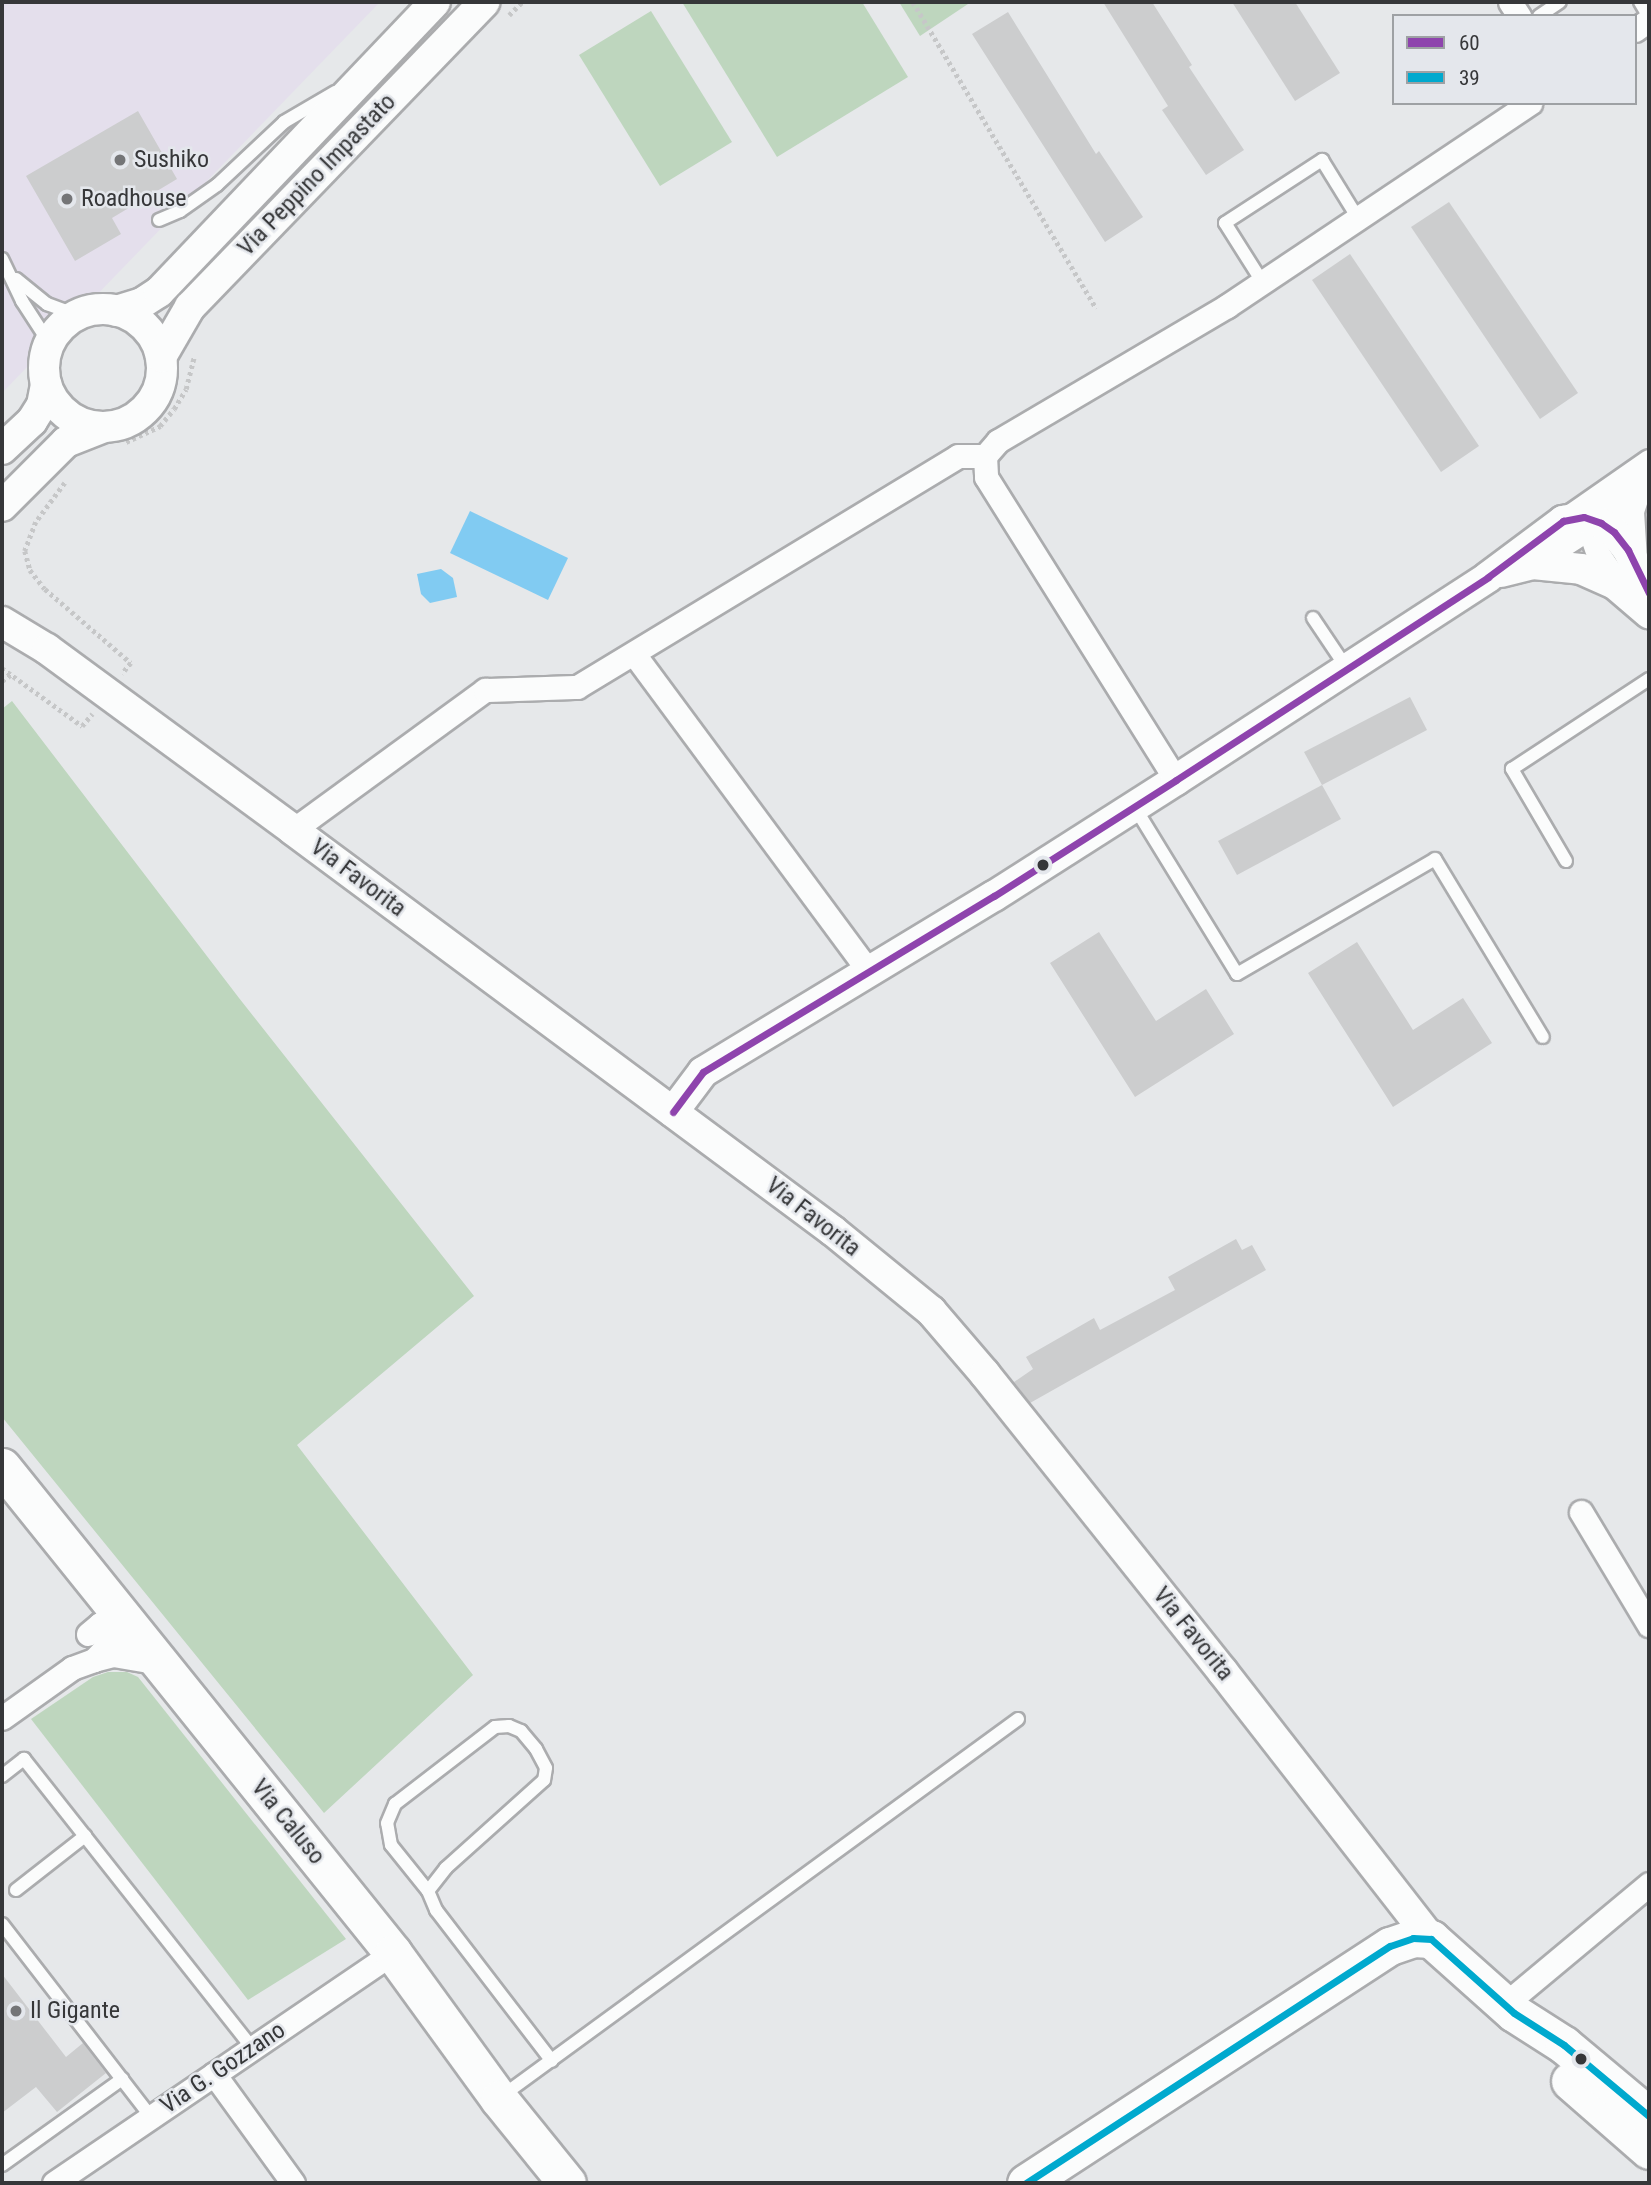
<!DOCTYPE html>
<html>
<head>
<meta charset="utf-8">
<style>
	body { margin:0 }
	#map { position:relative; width:1651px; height:2185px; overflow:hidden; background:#e6e8ea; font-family:"Roboto Condensed",sans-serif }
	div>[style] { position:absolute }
	.commercial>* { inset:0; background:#e4dfec }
	.green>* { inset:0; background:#bed6be }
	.water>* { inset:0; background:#81cbf2 }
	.building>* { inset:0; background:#cccdce }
	.path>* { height:4.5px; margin-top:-2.25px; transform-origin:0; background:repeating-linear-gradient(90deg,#c6c7c8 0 3.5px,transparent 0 7px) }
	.roads { filter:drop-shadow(2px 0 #abacae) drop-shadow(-2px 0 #abacae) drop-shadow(0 2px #abacae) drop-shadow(0 -2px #abacae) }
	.service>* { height:12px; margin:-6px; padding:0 6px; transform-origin:6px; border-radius:6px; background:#fbfcfc }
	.minor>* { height:23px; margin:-11.5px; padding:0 11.5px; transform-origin:11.5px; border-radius:11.5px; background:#fbfcfc }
	.tertiary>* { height:30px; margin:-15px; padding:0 15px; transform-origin:15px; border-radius:15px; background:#fbfcfc }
	.tertiary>.ring { margin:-15px; padding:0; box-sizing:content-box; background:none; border:30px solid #fbfcfc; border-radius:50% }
	.primary>* { height:37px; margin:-18.5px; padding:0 18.5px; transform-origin:18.5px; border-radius:18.5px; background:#fbfcfc }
	.bus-1>* { height:7px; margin:-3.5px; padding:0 3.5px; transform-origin:3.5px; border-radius:3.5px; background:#8e44ad }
	.bus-2>* { height:7px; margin:-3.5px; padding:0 3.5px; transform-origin:3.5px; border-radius:3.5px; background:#00a9ce }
	.dots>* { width:19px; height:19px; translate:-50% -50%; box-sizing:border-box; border:4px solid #e4e7ec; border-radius:50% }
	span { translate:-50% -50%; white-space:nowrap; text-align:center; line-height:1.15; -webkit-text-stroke:5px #e4e7ec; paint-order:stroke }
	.poi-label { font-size:24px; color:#363739 }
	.left { translate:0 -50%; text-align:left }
	.street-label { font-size:24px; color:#363739 }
	.frame { position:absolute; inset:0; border:4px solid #363739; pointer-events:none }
	.legend { position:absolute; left:1392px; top:14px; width:245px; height:91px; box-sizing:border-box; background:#e4e7ec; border:2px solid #9ea1a4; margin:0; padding:9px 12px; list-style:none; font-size:21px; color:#363739 }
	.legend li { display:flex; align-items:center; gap:14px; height:35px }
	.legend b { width:35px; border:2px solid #9ea1a4 }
</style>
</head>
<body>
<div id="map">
	<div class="commercial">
		<i style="clip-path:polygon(2px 2px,380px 2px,2px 393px)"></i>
	</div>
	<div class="green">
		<i style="clip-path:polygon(682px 2px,862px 2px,908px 77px,777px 157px)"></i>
		<i style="clip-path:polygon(899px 2px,971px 2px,920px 36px)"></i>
		<i style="clip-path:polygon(651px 11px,732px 142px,660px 186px,579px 55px)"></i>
		<i style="clip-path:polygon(12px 701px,239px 998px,474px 1296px,297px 1445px,473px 1675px,324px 1813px,2px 1417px,2px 709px)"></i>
		<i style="clip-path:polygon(108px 1672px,127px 1672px,138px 1677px,346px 1939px,248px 2000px,31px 1719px,93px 1677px)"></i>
	</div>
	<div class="water">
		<i style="clip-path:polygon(470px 511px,568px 558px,548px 600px,450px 553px)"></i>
		<i style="clip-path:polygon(441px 569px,453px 578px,457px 597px,430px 603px,421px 594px,417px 574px)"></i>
	</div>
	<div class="building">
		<i style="clip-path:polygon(1103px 2px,1152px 2px,1192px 65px,1189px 67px,1244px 150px,1206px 175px,1162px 110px,1168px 106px)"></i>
		<i style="clip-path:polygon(1232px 2px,1295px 2px,1340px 73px,1295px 101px)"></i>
		<i style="clip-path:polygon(1008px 12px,1096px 154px,1099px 151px,1143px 217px,1105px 242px,972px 34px)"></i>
		<i style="clip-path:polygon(138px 111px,177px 179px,112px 218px,121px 234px,75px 261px,26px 176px)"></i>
		<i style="clip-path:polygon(1449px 202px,1578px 393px,1540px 419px,1411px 227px)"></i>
		<i style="clip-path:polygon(1350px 254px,1479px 446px,1441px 472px,1312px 280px)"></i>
		<i style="clip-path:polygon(1410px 697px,1427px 730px,1322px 785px,1304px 752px)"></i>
		<i style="clip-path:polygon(1322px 785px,1341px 819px,1237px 875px,1218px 841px)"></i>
		<i style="clip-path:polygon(1099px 932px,1156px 1021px,1206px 989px,1234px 1034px,1135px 1097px,1050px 963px)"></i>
		<i style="clip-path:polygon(1357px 942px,1413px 1030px,1463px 998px,1492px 1043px,1393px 1107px,1308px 973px)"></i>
		<i style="clip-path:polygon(1236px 1239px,1242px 1250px,1252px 1245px,1266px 1270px,1030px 1403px,1014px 1382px,1033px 1369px,1026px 1357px,1094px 1318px,1100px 1330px,1175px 1290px,1168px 1277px)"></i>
		<i style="clip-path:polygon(2px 1974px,66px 2057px,83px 2043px,106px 2073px,57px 2112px,36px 2087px,2px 2113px)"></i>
	</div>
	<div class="path">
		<i style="left:913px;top:2px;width:357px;rotate:59.1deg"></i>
		<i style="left:509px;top:15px;width:18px;rotate:-45deg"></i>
		<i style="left:126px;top:442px;width:38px;rotate:-25deg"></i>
		<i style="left:160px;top:426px;width:22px;rotate:-51deg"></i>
		<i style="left:174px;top:409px;width:23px;rotate:-59deg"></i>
		<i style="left:186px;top:389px;width:34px;rotate:-76deg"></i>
		<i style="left:65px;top:483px;width:49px;rotate:126.6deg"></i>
		<i style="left:36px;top:522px;width:31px;rotate:111deg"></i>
		<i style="left:25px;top:551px;width:20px;rotate:75deg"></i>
		<i style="left:30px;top:570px;width:24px;rotate:52deg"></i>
		<i style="left:45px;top:589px;width:113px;rotate:40.7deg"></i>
		<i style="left:131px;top:663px;width:14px;rotate:129deg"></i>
		<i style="left:2px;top:668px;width:99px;rotate:35.9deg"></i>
		<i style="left:82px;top:726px;width:16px;rotate:-50deg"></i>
		<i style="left:2px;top:681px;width:12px;rotate:-35deg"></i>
	</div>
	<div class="roads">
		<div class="service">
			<i style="left:1640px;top:2px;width:17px;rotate:59deg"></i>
			<i style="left:1539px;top:16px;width:25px;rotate:-34deg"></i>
			<i style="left:159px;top:220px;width:23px;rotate:-23deg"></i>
			<i style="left:180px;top:211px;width:45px;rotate:-35.1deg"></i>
			<i style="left:217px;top:185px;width:92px;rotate:-43.2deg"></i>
			<i style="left:284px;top:122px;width:59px;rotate:-30.5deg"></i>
			<i style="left:2px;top:259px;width:47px;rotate:64.5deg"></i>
			<i style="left:22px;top:301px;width:40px;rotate:57.1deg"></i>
			<i style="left:44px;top:335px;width:18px;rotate:84deg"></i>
			<i style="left:16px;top:279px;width:40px;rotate:39deg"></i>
			<i style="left:47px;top:304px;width:33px;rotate:20deg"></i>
			<i style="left:1263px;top:283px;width:71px;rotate:-122.3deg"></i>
			<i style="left:1225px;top:223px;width:116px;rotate:-33deg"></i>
			<i style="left:1322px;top:160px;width:70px;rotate:58.3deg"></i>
			<i style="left:1313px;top:618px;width:63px;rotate:56.1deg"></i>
			<i style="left:1134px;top:806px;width:197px;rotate:58.5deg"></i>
			<i style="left:1237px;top:974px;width:229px;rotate:-30.1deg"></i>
			<i style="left:1435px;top:859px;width:208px;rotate:58.8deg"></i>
			<i style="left:1566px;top:861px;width:107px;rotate:-120.4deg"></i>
			<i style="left:1512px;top:769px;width:164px;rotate:-33.3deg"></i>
			<i style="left:2px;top:1776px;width:28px;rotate:-38deg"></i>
			<i style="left:24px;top:1759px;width:368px;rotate:51.7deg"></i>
			<i style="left:16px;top:1890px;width:88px;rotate:-38deg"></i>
			<i style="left:428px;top:1891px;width:59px;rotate:-128.8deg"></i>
			<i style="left:391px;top:1845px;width:22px;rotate:-100deg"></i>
			<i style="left:387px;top:1823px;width:21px;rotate:-67deg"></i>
			<i style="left:395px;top:1804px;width:126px;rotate:-37.6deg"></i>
			<i style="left:495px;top:1727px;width:14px;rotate:-4deg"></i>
			<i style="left:509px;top:1726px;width:13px;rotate:23deg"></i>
			<i style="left:521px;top:1731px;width:23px;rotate:50deg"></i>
			<i style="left:536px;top:1749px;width:21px;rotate:62deg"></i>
			<i style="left:546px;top:1768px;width:12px;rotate:99deg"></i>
			<i style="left:544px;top:1780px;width:132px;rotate:138.1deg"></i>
			<i style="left:446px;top:1868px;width:29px;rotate:128deg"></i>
			<i style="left:428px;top:1891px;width:21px;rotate:67deg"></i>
			<i style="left:436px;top:1910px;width:190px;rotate:52.5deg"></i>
			<i style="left:2px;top:1924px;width:244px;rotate:52.3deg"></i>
			<i style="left:502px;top:2096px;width:639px;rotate:-36.15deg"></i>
			<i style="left:2px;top:2165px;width:148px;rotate:-35.6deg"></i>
		</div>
		<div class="minor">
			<i style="left:1510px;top:2px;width:17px;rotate:57deg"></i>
			<i style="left:1635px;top:30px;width:17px;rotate:-36deg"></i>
			<i style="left:985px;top:456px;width:21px;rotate:87deg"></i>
			<i style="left:986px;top:477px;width:358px;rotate:57.9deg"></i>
			<i style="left:1591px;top:513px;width:24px;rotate:88deg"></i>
			<i style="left:1592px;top:537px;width:18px;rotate:71deg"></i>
			<i style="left:1598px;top:554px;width:42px;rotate:55.6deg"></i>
			<i style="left:1563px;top:521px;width:105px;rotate:-34.9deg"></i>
			<i style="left:1635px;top:559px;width:48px;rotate:-93.6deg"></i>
			<i style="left:1632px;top:511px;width:23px;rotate:-72deg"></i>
			<i style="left:1533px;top:564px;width:94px;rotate:-32.8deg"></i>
			<i style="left:1612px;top:513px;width:51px;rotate:-43.4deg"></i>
			<i style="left:634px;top:654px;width:395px;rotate:53.5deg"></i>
			<i style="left:293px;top:830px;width:238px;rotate:-36.1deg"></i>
			<i style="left:485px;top:690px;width:92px;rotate:-1.9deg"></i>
			<i style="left:577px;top:687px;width:446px;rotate:-31.2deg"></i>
			<i style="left:958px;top:456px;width:27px"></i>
			<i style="left:985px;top:456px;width:20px;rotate:-49deg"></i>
			<i style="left:998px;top:441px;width:266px;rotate:-30.5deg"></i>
			<i style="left:1227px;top:306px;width:365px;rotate:-33.8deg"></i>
			<i style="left:1581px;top:1512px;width:132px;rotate:59deg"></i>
			<i style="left:88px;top:1634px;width:16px;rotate:-40deg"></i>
			<i style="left:100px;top:1624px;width:23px;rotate:-18deg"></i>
			<i style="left:122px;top:1617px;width:25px;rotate:111deg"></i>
			<i style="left:113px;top:1640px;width:28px;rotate:134deg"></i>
			<i style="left:2px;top:1718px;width:86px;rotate:-35.5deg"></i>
			<i style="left:72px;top:1668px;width:23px;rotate:-20deg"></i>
			<i style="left:94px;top:1660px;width:20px;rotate:-15deg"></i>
			<i style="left:113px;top:1655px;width:49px;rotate:9.5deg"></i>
			<i style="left:1504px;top:2005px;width:189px;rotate:-39.8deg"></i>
			<i style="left:214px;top:2074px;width:135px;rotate:54.1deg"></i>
			<i style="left:54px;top:2183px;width:410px;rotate:-34.2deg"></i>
		</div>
		<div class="tertiary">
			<i class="ring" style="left:44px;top:309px;width:88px;height:88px"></i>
			<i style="left:116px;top:311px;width:27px;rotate:-17deg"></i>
			<i style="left:142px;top:303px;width:20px;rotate:-33deg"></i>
			<i style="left:159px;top:292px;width:400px;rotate:-46.4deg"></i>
			<i style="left:161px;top:357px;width:58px;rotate:-59.9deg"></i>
			<i style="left:190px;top:307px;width:424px;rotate:-46deg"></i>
			<i style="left:2px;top:449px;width:41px;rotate:-43deg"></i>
			<i style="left:32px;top:421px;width:19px;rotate:-58deg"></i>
			<i style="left:42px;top:405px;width:21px;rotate:-79deg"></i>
			<i style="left:2px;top:506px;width:91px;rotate:-45deg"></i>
			<i style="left:66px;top:442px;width:41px;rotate:-21.5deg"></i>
			<i style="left:1501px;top:572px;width:33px;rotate:-14deg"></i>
			<i style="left:1533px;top:564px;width:48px;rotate:5.9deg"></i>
			<i style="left:1581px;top:569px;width:37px;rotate:24deg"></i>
			<i style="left:1615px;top:584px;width:45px;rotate:40.5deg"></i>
			<i style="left:2px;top:622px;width:52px;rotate:31deg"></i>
			<i style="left:47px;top:649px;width:305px;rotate:36.3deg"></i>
			<i style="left:293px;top:830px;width:673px;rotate:36.6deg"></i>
			<i style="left:833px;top:1231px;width:127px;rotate:39.2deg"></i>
			<i style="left:931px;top:1311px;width:83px;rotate:49.4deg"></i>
			<i style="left:985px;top:1374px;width:381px;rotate:51.4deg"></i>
			<i style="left:1223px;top:1672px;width:338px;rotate:52.1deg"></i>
			<i style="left:673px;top:1112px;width:50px;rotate:-53.1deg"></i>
			<i style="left:703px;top:1072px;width:340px;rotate:-31.2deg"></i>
			<i style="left:994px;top:896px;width:216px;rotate:-32.5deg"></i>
			<i style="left:1176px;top:780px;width:372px;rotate:-33deg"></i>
			<i style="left:1488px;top:577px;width:94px;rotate:-36.7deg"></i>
			<i style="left:1563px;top:521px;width:21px;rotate:-11deg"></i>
			<i style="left:1584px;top:517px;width:18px;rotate:19deg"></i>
			<i style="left:1601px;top:523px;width:16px;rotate:35deg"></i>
			<i style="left:1614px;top:532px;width:23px;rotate:52deg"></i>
			<i style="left:1628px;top:550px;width:48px;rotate:64deg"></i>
		</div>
		<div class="primary">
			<i style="left:2px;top:1467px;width:624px;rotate:51.18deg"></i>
			<i style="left:393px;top:1953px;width:180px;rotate:54deg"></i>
			<i style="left:499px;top:2099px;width:108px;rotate:51deg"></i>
			<i style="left:1570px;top:2081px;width:105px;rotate:41.1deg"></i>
			<i style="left:1026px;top:2183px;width:434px;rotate:-33.1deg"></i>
			<i style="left:1390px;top:1946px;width:24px;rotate:-19deg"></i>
			<i style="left:1413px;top:1938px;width:18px;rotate:3deg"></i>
			<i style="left:1431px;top:1939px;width:111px;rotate:41.7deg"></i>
			<i style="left:1514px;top:2013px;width:59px;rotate:32.6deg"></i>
			<i style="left:1564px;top:2045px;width:111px;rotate:39.9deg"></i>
		</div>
	</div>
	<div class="bus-1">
		<i style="left:673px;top:1112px;width:50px;rotate:-53.1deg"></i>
		<i style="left:703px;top:1072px;width:340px;rotate:-31.2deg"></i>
		<i style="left:994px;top:896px;width:216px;rotate:-32.5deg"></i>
		<i style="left:1176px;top:780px;width:372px;rotate:-33deg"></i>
		<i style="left:1488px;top:577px;width:94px;rotate:-36.7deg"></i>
		<i style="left:1563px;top:521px;width:21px;rotate:-11deg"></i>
		<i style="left:1584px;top:517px;width:18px;rotate:19deg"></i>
		<i style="left:1601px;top:523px;width:16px;rotate:35deg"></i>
		<i style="left:1614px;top:532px;width:23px;rotate:52deg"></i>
		<i style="left:1628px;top:550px;width:48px;rotate:64deg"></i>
	</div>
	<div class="bus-2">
		<i style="left:1026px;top:2183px;width:434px;rotate:-33.1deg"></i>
		<i style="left:1390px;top:1946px;width:24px;rotate:-19deg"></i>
		<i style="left:1413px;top:1938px;width:18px;rotate:3deg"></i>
		<i style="left:1431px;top:1939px;width:111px;rotate:41.7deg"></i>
		<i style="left:1514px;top:2013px;width:59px;rotate:32.6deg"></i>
		<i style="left:1564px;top:2045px;width:111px;rotate:39.9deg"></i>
	</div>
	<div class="dots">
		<i style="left:120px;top:160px;background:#747577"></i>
		<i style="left:67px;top:199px;background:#747577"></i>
		<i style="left:1043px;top:865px;background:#363739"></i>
		<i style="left:16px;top:2011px;background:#747577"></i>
		<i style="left:1581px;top:2059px;background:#363739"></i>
	</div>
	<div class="poi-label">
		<span class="left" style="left:134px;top:160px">Sushiko</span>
		<span class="left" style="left:81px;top:199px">Roadhouse</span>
		<span class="left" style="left:30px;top:2011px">Il Gigante</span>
	</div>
	<div class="street-label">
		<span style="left:317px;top:175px;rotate:-46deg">Via Peppino Impastato</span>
		<span style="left:358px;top:878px;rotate:37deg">Via Favorita</span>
		<span style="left:813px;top:1217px;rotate:38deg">Via Favorita</span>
		<span style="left:1193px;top:1634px;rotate:51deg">Via Favorita</span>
		<span style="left:288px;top:1822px;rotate:51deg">Via Caluso</span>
		<span style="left:223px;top:2068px;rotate:-34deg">Via G. Gozzano</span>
	</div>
	<div class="frame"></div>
	<ul class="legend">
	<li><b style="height:9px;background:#8e44ad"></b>60</li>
	<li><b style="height:9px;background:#00a9ce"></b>39</li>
	</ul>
</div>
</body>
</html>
